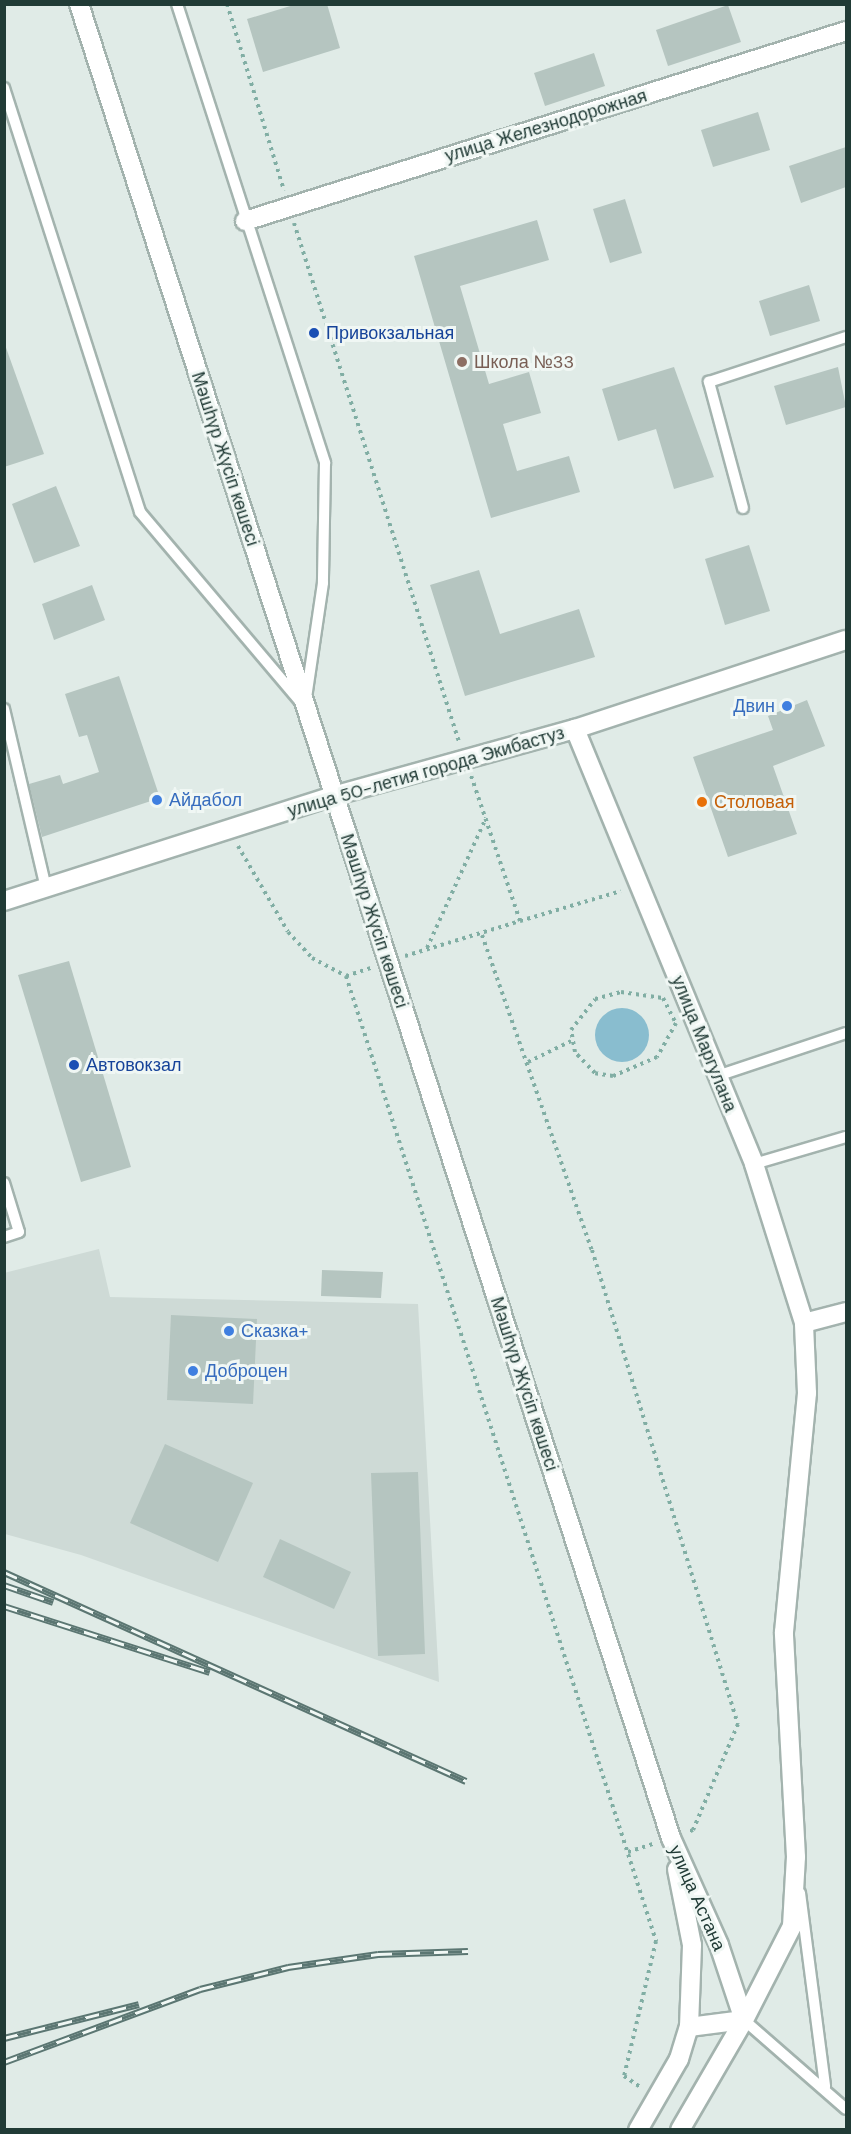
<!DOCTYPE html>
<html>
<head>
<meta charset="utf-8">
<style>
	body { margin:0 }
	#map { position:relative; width:851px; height:2134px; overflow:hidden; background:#e0ebe7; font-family:"DM Sans",sans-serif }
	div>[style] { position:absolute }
	.built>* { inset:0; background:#cedad6 }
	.water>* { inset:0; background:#89bdcf }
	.round { border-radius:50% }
	.building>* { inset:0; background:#b5c5c0 }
	.path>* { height:4px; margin-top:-2px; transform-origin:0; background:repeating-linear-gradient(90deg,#81aea4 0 3px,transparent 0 7.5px) }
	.roads { filter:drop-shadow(2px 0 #a3b3ae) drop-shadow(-2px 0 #a3b3ae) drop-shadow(0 2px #a3b3ae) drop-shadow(0 -2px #a3b3ae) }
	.service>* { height:10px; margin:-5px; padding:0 5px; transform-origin:5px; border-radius:5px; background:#fff }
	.minor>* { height:18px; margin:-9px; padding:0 9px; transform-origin:9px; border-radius:9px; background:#fff }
	.tertiary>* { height:18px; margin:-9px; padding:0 9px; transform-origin:9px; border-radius:9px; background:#fff }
	.secondary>* { height:18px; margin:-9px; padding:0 9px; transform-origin:9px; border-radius:9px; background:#fff }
	.rail>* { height:7px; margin-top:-3.5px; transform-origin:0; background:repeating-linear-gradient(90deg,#f0f7f4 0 14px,#5b7672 0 28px); box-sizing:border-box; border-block:2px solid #5b7672 }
	.dots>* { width:16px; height:16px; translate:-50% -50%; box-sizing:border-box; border:3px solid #f0f7f4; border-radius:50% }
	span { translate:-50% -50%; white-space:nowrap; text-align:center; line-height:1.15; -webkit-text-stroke:6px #f0f7f4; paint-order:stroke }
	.street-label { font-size:18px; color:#213b36 }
	.transit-label { font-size:18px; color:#164399 }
	.left { translate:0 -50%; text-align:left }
	.education-label { font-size:18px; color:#785e54 }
	.shop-label { font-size:18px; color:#366cbe }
	.right { translate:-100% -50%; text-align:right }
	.food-label { font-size:18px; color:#c56008 }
	.frame { position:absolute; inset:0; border:6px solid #213b36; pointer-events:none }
</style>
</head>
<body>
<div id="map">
	<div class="built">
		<i style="clip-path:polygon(99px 1249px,110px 1297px,418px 1304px,439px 1682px,81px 1555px,5px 1534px,4px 1273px)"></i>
	</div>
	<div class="water">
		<i class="round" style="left:595px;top:1008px;width:54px;height:54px"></i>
	</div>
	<div class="building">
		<i style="clip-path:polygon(297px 4px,327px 4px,340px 48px,263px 72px,247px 19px)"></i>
		<i style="clip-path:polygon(728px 5px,741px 42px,668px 66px,656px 30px)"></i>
		<i style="clip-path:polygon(594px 53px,605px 86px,545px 106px,534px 73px)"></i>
		<i style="clip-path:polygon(758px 112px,770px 150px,713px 167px,701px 130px)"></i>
		<i style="clip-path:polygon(846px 147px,846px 187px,801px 203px,789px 166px)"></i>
		<i style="clip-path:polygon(625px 199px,642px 253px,610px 263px,593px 209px)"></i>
		<i style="clip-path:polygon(537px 220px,549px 260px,460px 286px,489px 384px,529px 372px,541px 413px,503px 424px,517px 471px,569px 456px,580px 492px,491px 518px,414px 256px)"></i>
		<i style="clip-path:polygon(809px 285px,820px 321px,770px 336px,759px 301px)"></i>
		<i style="clip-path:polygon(4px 342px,44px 454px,4px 467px)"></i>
		<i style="clip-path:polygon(674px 367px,714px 477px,674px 489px,656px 429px,618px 441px,602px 389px)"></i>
		<i style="clip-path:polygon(838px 367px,846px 407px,786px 425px,774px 386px)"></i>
		<i style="clip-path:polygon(56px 486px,80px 546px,34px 563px,12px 504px)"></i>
		<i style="clip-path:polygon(749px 545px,770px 611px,725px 625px,705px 559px)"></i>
		<i style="clip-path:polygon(479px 570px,500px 634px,579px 609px,595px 657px,465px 696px,430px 585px)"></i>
		<i style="clip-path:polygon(92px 585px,105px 620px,54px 640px,42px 604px)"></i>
		<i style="clip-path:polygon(119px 676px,160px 798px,42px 837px,29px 784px,60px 775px,63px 784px,99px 772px,87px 735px,79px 737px,65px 694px)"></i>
		<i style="clip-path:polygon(807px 700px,825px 746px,773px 766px,797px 834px,728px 857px,693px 757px,773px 730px,768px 716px)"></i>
		<i style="clip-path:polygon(69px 961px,131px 1167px,81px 1182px,18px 975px)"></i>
		<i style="clip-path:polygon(322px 1270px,383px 1272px,381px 1298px,321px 1296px)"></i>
		<i style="clip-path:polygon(171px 1315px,257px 1319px,253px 1404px,167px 1400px)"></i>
		<i style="clip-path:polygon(165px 1444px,253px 1483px,218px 1562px,130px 1523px)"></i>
		<i style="clip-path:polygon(418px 1472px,425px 1654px,378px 1656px,371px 1473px)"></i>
		<i style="clip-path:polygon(280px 1539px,351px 1572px,334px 1609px,263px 1577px)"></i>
	</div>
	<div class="path">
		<i style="left:227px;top:4px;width:195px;rotate:73deg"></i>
		<i style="left:294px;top:223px;width:545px;rotate:72.36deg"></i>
		<i style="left:238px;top:846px;width:99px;rotate:59.8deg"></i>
		<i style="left:288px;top:932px;width:35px;rotate:47deg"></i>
		<i style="left:312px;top:958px;width:38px;rotate:28deg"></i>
		<i style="left:346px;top:976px;width:28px;rotate:-18deg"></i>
		<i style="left:520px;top:921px;width:105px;rotate:-16.5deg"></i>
		<i style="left:482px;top:935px;width:334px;rotate:70.8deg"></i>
		<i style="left:592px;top:1250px;width:496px;rotate:72.9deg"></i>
		<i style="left:738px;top:1724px;width:115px;rotate:113deg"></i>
		<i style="left:693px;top:1830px;width:5px;rotate:158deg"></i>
		<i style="left:427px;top:948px;width:143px;rotate:-65.6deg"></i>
		<i style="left:405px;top:956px;width:120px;rotate:-16.9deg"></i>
		<i style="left:520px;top:921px;width:154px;rotate:-108.6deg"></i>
		<i style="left:346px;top:976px;width:1014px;rotate:72.19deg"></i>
		<i style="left:656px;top:1941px;width:139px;rotate:103.3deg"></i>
		<i style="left:624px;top:2076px;width:22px;rotate:34deg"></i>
		<i style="left:621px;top:992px;width:42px;rotate:8.1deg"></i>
		<i style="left:663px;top:998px;width:28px;rotate:63deg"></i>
		<i style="left:676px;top:1023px;width:39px;rotate:119deg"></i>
		<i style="left:657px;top:1057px;width:48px;rotate:156.6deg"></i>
		<i style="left:613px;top:1076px;width:18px;rotate:-171deg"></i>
		<i style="left:595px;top:1073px;width:29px;rotate:-134deg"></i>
		<i style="left:575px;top:1052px;width:22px;rotate:-100deg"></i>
		<i style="left:571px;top:1030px;width:39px;rotate:-52deg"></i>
		<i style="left:595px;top:999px;width:27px;rotate:-15deg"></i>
		<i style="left:528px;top:1062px;width:48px;rotate:-26deg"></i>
		<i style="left:628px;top:1852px;width:28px;rotate:-18deg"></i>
	</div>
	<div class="roads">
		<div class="service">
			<i style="left:177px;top:4px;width:482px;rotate:72.1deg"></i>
			<i style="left:325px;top:463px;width:120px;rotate:91deg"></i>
			<i style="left:323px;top:583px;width:116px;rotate:98.4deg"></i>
			<i style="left:4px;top:88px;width:445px;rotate:72.2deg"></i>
			<i style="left:140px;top:512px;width:251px;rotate:49.8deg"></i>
			<i style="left:743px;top:508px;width:131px;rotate:-105.1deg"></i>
			<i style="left:709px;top:382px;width:144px;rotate:-18.2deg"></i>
			<i style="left:4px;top:709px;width:184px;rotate:76.8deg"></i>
			<i style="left:717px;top:1076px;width:136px;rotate:-18.4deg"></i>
			<i style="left:754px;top:1164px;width:96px;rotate:-16.4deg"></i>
			<i style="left:4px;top:1183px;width:51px;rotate:73deg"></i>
			<i style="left:19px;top:1232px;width:16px;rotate:162deg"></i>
			<i style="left:800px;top:1893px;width:195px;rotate:82.6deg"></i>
			<i style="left:744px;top:2020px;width:135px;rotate:41.1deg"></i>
		</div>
		<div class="minor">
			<i style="left:245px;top:221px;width:630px;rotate:-17.54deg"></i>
			<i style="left:575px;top:729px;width:285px;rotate:-18.2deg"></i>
			<i style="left:4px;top:901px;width:345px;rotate:-17.7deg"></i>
			<i style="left:689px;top:2027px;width:55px;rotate:-7.3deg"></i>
			<i style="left:744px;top:2020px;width:106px;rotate:-62.9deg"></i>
			<i style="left:792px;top:1926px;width:69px;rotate:-86.7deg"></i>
			<i style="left:796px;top:1857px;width:225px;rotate:-93.1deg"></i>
			<i style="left:784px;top:1632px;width:240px;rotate:-84.5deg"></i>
			<i style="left:807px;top:1393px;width:70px;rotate:-92.5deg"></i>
		</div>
		<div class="tertiary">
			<i style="left:333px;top:796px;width:251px;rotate:-15.5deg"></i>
			<i style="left:575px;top:729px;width:470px;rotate:67.6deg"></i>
			<i style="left:754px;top:1164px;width:167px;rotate:72.5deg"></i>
			<i style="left:804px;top:1323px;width:43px;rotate:-14.7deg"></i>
		</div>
		<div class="secondary">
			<i style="left:79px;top:4px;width:1927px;rotate:72.11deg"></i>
			<i style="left:671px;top:1838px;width:117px;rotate:65.8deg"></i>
			<i style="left:719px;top:1945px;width:79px;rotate:71.6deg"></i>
			<i style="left:744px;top:2020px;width:127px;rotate:120.2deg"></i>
			<i style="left:638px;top:2130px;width:82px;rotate:-60deg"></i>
			<i style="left:679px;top:2059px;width:34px;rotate:-73deg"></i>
			<i style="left:689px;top:2027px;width:82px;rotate:-87.9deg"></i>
			<i style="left:692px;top:1945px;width:77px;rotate:-101.2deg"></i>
		</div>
	</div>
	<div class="rail">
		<i style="left:4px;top:1572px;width:507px;rotate:24.34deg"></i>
		<i style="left:4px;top:1585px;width:52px;rotate:19.1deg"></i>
		<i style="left:4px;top:1606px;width:216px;rotate:17.8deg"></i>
		<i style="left:4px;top:2038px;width:139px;rotate:-14.1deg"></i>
		<i style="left:4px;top:2062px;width:209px;rotate:-20.4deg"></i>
		<i style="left:200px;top:1989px;width:91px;rotate:-14deg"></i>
		<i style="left:288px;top:1967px;width:91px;rotate:-8.2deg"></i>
		<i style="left:378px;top:1954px;width:90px;rotate:-1.9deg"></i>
	</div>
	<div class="dots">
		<i style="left:314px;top:333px;background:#1a4fb4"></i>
		<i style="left:462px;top:362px;background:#8d6e63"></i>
		<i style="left:787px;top:706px;background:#3f7fe0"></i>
		<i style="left:157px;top:800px;background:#3f7fe0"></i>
		<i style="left:702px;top:802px;background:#e8710a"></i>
		<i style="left:74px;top:1065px;background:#1a4fb4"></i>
		<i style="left:229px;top:1331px;background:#3f7fe0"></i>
		<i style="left:193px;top:1371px;background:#3f7fe0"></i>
	</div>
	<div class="street-label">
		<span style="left:546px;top:126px;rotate:-17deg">улица Железнодорожная</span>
		<span style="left:225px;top:459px;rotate:72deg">Мәшһүр Жүсіп көшесі</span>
		<span style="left:426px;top:772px;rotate:-16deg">улица 50-летия города Экибастуз</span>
		<span style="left:374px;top:921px;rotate:72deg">Мәшһүр Жүсіп көшесі</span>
		<span style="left:704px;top:1044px;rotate:68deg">улица Маргулана</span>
		<span style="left:524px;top:1384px;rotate:72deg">Мәшһүр Жүсіп көшесі</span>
		<span style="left:697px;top:1898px;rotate:66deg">улица Астана</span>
	</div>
	<div class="transit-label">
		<span class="left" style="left:326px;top:333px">Привокзальная</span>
		<span class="left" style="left:86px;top:1065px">Автовокзал</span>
	</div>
	<div class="education-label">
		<span class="left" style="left:474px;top:362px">Школа №33</span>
	</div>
	<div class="shop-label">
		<span class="right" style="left:775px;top:706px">Двин</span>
		<span class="left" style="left:169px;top:800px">Айдабол</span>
		<span class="left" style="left:241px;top:1331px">Сказка+</span>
		<span class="left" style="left:205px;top:1371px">Доброцен</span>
	</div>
	<div class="food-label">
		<span class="left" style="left:714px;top:802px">Столовая</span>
	</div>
	<div class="frame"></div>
</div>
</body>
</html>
